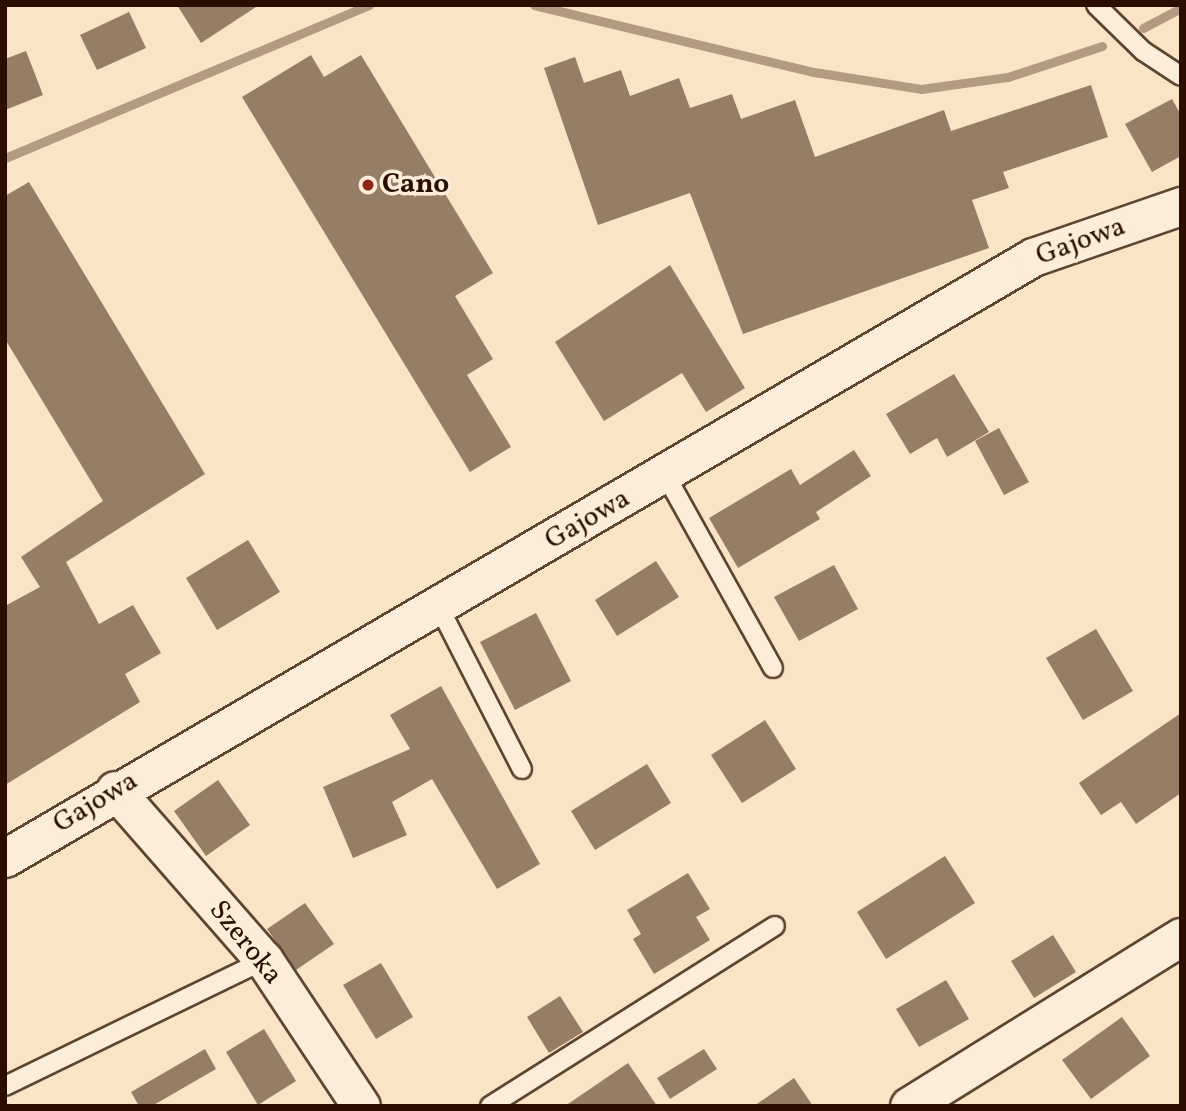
<!DOCTYPE html>
<html>
<head>
<meta charset="utf-8">
<style>
	body { margin:0 }
	#map { position:relative; width:1186px; height:1111px; overflow:hidden; background:#f9e4c5; font-family:Vollkorn,serif }
	div>[style] { position:absolute }
	.stream>* { height:9px; margin:-4.5px; padding:0 4.5px; transform-origin:4.5px; border-radius:4.5px; background:#b39b82 }
	.building>* { inset:0; background:#967d66 }
	.roads { filter:drop-shadow(2px 0 #5e4431) drop-shadow(-2px 0 #5e4431) drop-shadow(0 2px #5e4431) drop-shadow(0 -2px #5e4431) }
	.lane>* { height:18px; margin:-9px; padding:0 9px; transform-origin:9px; border-radius:9px; background:#fbedd9 }
	.street>* { height:37px; margin:-18.5px; padding:0 18.5px; transform-origin:18.5px; border-radius:18.5px; background:#fbedd9 }
	.dots>* { width:19px; height:19px; translate:-50% -50%; box-sizing:border-box; border:4px solid #fbedd9; border-radius:50% }
	span { translate:-50% -50%; white-space:nowrap; text-align:center; line-height:1.15; -webkit-text-stroke:7px #fbedd9; paint-order:stroke }
	.poi-label { font-size:28px; color:#2b0e00; font-weight:700 }
	.left { translate:0 -50%; text-align:left }
	.street-label { font-size:28px; color:#2b0e00 }
	.frame { position:absolute; inset:0; border:7px solid #2b0e00; pointer-events:none }
</style>
</head>
<body>
<div id="map">
	<div class="stream">
		<i style="left:534px;top:5px;width:288px;rotate:13.5deg"></i>
		<i style="left:814px;top:72px;width:108px;rotate:9deg"></i>
		<i style="left:921px;top:89px;width:88px;rotate:-7.9deg"></i>
		<i style="left:1008px;top:77px;width:99px;rotate:-18.3deg"></i>
		<i style="left:1143px;top:28px;width:43px;rotate:-27.8deg"></i>
		<i style="left:5px;top:158px;width:395px;rotate:-22.8deg"></i>
	</div>
	<div class="building">
		<i style="clip-path:polygon(177px 5px,259px 5px,201px 43px)"></i>
		<i style="clip-path:polygon(129px 12px,146px 48px,97px 70px,80px 35px)"></i>
		<i style="clip-path:polygon(26px 51px,43px 95px,5px 110px,5px 59px)"></i>
		<i style="clip-path:polygon(311px 55px,324px 77px,361px 55px,493px 273px,455px 296px,493px 359px,467px 375px,511px 447px,470px 472px,242px 97px)"></i>
		<i style="clip-path:polygon(575px 57px,584px 83px,621px 70px,630px 96px,679px 78px,690px 108px,732px 94px,741px 119px,795px 100px,815px 157px,944px 110px,951px 131px,1091px 85px,1108px 137px,1003px 172px,1009px 188px,972px 200px,989px 248px,743px 334px,690px 193px,598px 225px,544px 68px)"></i>
		<i style="clip-path:polygon(1172px 99px,1181px 115px,1181px 156px,1152px 172px,1125px 124px)"></i>
		<i style="clip-path:polygon(29px 182px,205px 474px,66px 562px,99px 624px,133px 605px,161px 653px,125px 674px,140px 702px,5px 785px,5px 606px,40px 587px,21px 557px,103px 501px,5px 339px,5px 196px)"></i>
		<i style="clip-path:polygon(670px 265px,745px 388px,706px 412px,682px 373px,604px 421px,555px 342px)"></i>
		<i style="clip-path:polygon(954px 374px,989px 432px,947px 457px,937px 438px,910px 454px,886px 414px)"></i>
		<i style="clip-path:polygon(999px 428px,1029px 482px,1004px 495px,975px 441px)"></i>
		<i style="clip-path:polygon(854px 450px,871px 476px,816px 512px,820px 519px,738px 568px,709px 518px,791px 469px,800px 485px)"></i>
		<i style="clip-path:polygon(248px 540px,280px 592px,217px 630px,186px 578px)"></i>
		<i style="clip-path:polygon(656px 561px,679px 597px,617px 636px,595px 600px)"></i>
		<i style="clip-path:polygon(834px 565px,858px 609px,799px 641px,774px 597px)"></i>
		<i style="clip-path:polygon(536px 613px,571px 681px,515px 710px,480px 642px)"></i>
		<i style="clip-path:polygon(1096px 629px,1133px 691px,1083px 720px,1046px 658px)"></i>
		<i style="clip-path:polygon(441px 686px,540px 864px,497px 889px,432px 779px,392px 802px,407px 835px,353px 858px,323px 787px,410px 749px,390px 715px)"></i>
		<i style="clip-path:polygon(1181px 713px,1181px 793px,1136px 824px,1121px 802px,1101px 815px,1079px 783px)"></i>
		<i style="clip-path:polygon(765px 720px,796px 769px,742px 803px,711px 755px)"></i>
		<i style="clip-path:polygon(647px 764px,671px 803px,595px 850px,571px 811px)"></i>
		<i style="clip-path:polygon(218px 780px,250px 825px,206px 856px,174px 811px)"></i>
		<i style="clip-path:polygon(945px 856px,975px 903px,886px 959px,857px 912px)"></i>
		<i style="clip-path:polygon(688px 873px,710px 909px,696px 917px,710px 940px,654px 974px,633px 939px,641px 934px,627px 910px)"></i>
		<i style="clip-path:polygon(305px 903px,334px 944px,296px 970px,267px 929px)"></i>
		<i style="clip-path:polygon(1053px 935px,1076px 972px,1034px 998px,1011px 961px)"></i>
		<i style="clip-path:polygon(381px 963px,413px 1017px,376px 1039px,343px 985px)"></i>
		<i style="clip-path:polygon(946px 980px,969px 1019px,919px 1047px,896px 1009px)"></i>
		<i style="clip-path:polygon(560px 996px,583px 1032px,549px 1053px,527px 1017px)"></i>
		<i style="clip-path:polygon(1122px 1017px,1150px 1056px,1091px 1099px,1062px 1060px)"></i>
		<i style="clip-path:polygon(264px 1029px,296px 1081px,258px 1105px,226px 1052px)"></i>
		<i style="clip-path:polygon(205px 1049px,216px 1069px,152px 1106px,139px 1106px,131px 1092px)"></i>
		<i style="clip-path:polygon(704px 1049px,717px 1069px,670px 1099px,657px 1078px)"></i>
		<i style="clip-path:polygon(628px 1063px,657px 1106px,565px 1106px)"></i>
		<i style="clip-path:polygon(794px 1078px,813px 1106px,754px 1106px)"></i>
	</div>
	<div class="roads">
		<div class="lane">
			<i style="left:1096px;top:5px;width:66px;rotate:44.4deg"></i>
			<i style="left:1143px;top:51px;width:45px;rotate:33.3deg"></i>
			<i style="left:665px;top:474px;width:222px;rotate:60.9deg"></i>
			<i style="left:439px;top:607px;width:182px;rotate:62.9deg"></i>
			<i style="left:5px;top:1086px;width:288px;rotate:-25.9deg"></i>
			<i style="left:490px;top:1106px;width:337px;rotate:-32.3deg"></i>
		</div>
		<div class="street">
			<i style="left:115px;top:790px;width:226px;rotate:48.8deg"></i>
			<i style="left:264px;top:960px;width:175px;rotate:56.4deg"></i>
			<i style="left:5px;top:858px;width:1191px;rotate:-30.31deg"></i>
			<i style="left:1033px;top:257px;width:157px;rotate:-19deg"></i>
			<i style="left:909px;top:1106px;width:320px;rotate:-31.9deg"></i>
		</div>
	</div>
	<div class="dots">
		<i style="left:368px;top:185px;background:#8f2418"></i>
	</div>
	<div class="poi-label">
		<span class="left" style="left:382px;top:185px">Cano</span>
	</div>
	<div class="street-label">
		<span style="left:1081px;top:242px;rotate:-20deg">Gajowa</span>
		<span style="left:588px;top:520px;rotate:-30deg">Gajowa</span>
		<span style="left:96px;top:803px;rotate:-31deg">Gajowa</span>
		<span style="left:245px;top:943px;rotate:51deg">Szeroka</span>
	</div>
	<div class="frame"></div>
</div>
</body>
</html>
